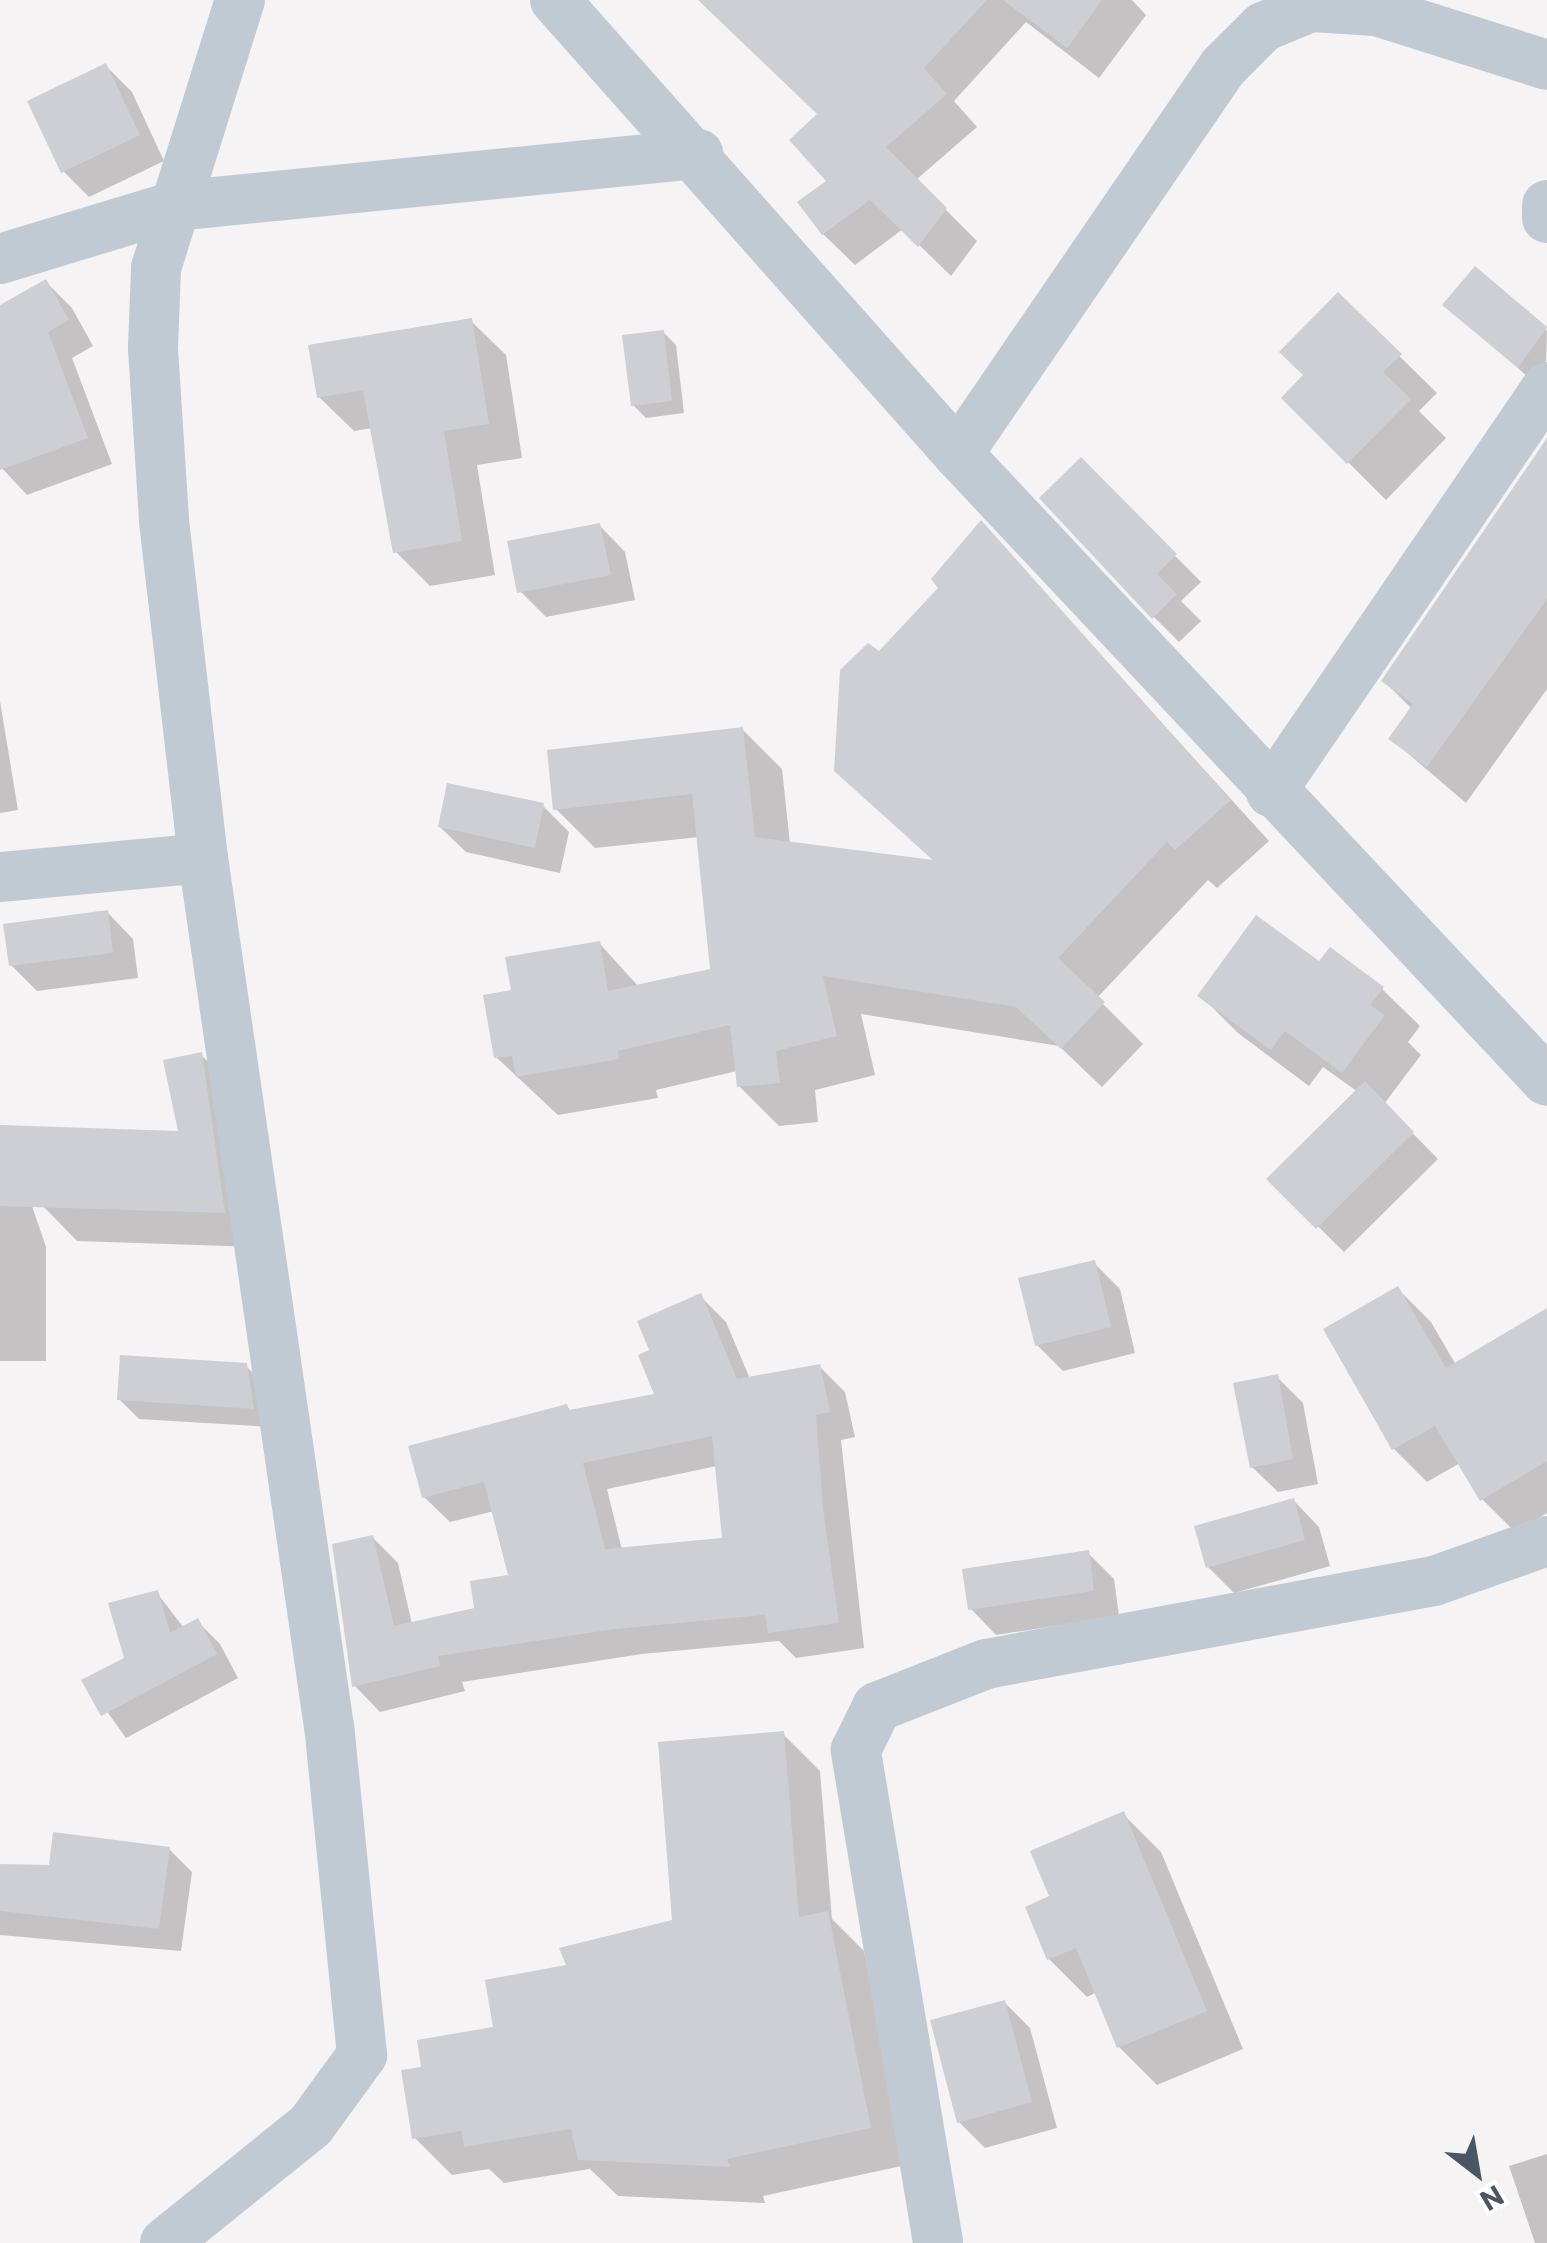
<!DOCTYPE html>
<html>
<head>
<meta charset="utf-8">
<style>
	body { margin:0 }
	#map { position:relative; width:1547px; height:2243px; overflow:hidden; background:#f5f3f3; font-family:Commissioner,sans-serif }
	div>[style] { position:absolute }
	.shadow>* { inset:0; background:#0003 }
	.building>* { inset:0; background:#cdcfd5 }
	.minor>* { height:50px; margin:-25px; padding:0 25px; transform-origin:25px; border-radius:25px; background:#c1cad2 }
	span { translate:-50% -50%; white-space:nowrap; text-align:center; line-height:1.15; -webkit-text-stroke:10px #fff; paint-order:stroke }
	.north { position:absolute; left:1427px; top:2123px; width:100px; height:100px; -webkit-text-stroke:8px #fff; paint-order:stroke; rotate:149deg; font-size:28px; font-weight:700; line-height:40px; text-align:center; color:#4a5661 }
	.north::after { content:''; display:block; margin:auto; width:35px; height:45px; background:#4a5661; clip-path:polygon(50% 0,100% 100%,50% 72%,0 100%) }
</style>
</head>
<body>
<div id="map">
	<div class="shadow">
		<i style="clip-path:polygon(744px 0,1132px 0,1146px 15px,1099px 78px,1026px 22px,954px 101px,977px 127px,916px 180px,977px 241px,951px 276px,903px 229px,855px 265px,823px 234px,830px 182px,820px 115px)"></i>
		<i style="clip-path:polygon(106px 66px,132px 92px,164px 161px,89px 197px,63px 171px)"></i>
		<i style="clip-path:polygon(1475px 270px,1547px 331px,1545px 392px,1446px 305px)"></i>
		<i style="clip-path:polygon(46px 282px,72px 308px,93px 346px,72px 358px,112px 464px,27px 495px,0 466px,0 308px)"></i>
		<i style="clip-path:polygon(1338px 296px,1437px 393px,1419px 411px,1446px 438px,1386px 500px,1284px 398px,1306px 375px)"></i>
		<i style="clip-path:polygon(471px 321px,506px 355px,522px 458px,477px 465px,495px 575px,430px 586px,395px 551px,372px 428px,354px 431px,319px 397px)"></i>
		<i style="clip-path:polygon(663px 332px,676px 345px,684px 413px,646px 418px,633px 405px)"></i>
		<i style="clip-path:polygon(1081px 461px,1201px 582px,1181px 601px,1201px 621px,1179px 642px,1154px 617px)"></i>
		<i style="clip-path:polygon(1547px 477px,1547px 689px,1466px 803px,1391px 739px,1412px 709px,1384px 681px)"></i>
		<i style="clip-path:polygon(981px 524px,1269px 841px,1217px 888px,1208px 880px,1097px 998px,1143px 1044px,1102px 1087px,1059px 1046px,861px 1014px,875px 1075px,815px 1090px,818px 1122px,779px 1126px,739px 1086px,737px 1071px,656px 1090px,658px 1098px,558px 1115px,496px 1057px,514px 992px,599px 943px,639px 987px,713px 971px,699px 837px,595px 848px,555px 808px,742px 729px,782px 769px,790px 844px,935px 862px,836px 770px,879px 654px,942px 588px)"></i>
		<i style="clip-path:polygon(600px 526px,625px 552px,635px 600px,546px 617px,520px 591px)"></i>
		<i style="clip-path:polygon(0 701px,18px 810px,0 813px)"></i>
		<i style="clip-path:polygon(543px 806px,569px 832px,560px 873px,466px 852px,440px 827px)"></i>
		<i style="clip-path:polygon(108px 913px,133px 939px,138px 978px,37px 991px,11px 965px)"></i>
		<i style="clip-path:polygon(1320px 964px,1382px 989px,1420px 1026px,1408px 1042px,1421px 1055px,1384px 1104px,1438px 1159px,1344px 1252px,1270px 1179px,1358px 1092px,1323px 1067px,1309px 1086px,1238px 1033px,1200px 995px)"></i>
		<i style="clip-path:polygon(201px 1055px,236px 1089px,258px 1247px,77px 1241px,43px 1206px,181px 1134px)"></i>
		<i style="clip-path:polygon(0 1143px,16px 1159px,46px 1247px,46px 1361px,0 1361px)"></i>
		<i style="clip-path:polygon(1094px 1263px,1120px 1289px,1135px 1353px,1063px 1371px,1037px 1345px)"></i>
		<i style="clip-path:polygon(1398px 1289px,1431px 1322px,1456px 1365px,1547px 1311px,1547px 1513px,1515px 1532px,1482px 1499px,1460px 1463px,1427px 1482px,1394px 1449px)"></i>
		<i style="clip-path:polygon(evenodd,700px 1296px,726px 1322px,750px 1379px,819px 1366px,845px 1392px,855px 1437px,841px 1440px,864px 1648px,796px 1658px,779px 1641px,642px 1654px,462px 1682px,465px 1691px,380px 1712px,355px 1686px,372px 1537px,398px 1563px,412px 1624px,477px 1610px,511px 1577px,494px 1511px,450px 1522px,424px 1497px,566px 1406px,572px 1412px,658px 1396px,652px 1352px,700px 1296px,717px 1466px,724px 1540px,622px 1550px,607px 1489px,717px 1466px)"></i>
		<i style="clip-path:polygon(246px 1366px,266px 1386px,272px 1427px,139px 1419px,119px 1399px)"></i>
		<i style="clip-path:polygon(1277px 1377px,1303px 1403px,1318px 1484px,1278px 1492px,1252px 1467px)"></i>
		<i style="clip-path:polygon(1294px 1501px,1319px 1527px,1330px 1566px,1234px 1593px,1208px 1567px)"></i>
		<i style="clip-path:polygon(1088px 1553px,1114px 1579px,1119px 1616px,996px 1635px,971px 1609px)"></i>
		<i style="clip-path:polygon(157px 1593px,184px 1628px,197px 1621px,220px 1644px,238px 1678px,126px 1738px,85px 1681px,127px 1659px)"></i>
		<i style="clip-path:polygon(783px 1734px,820px 1771px,832px 1919px,864px 1951px,906px 2165px,763px 2196px,765px 2203px,618px 2196px,590px 2169px,504px 2183px,489px 2169px,452px 2175px,415px 2138px,424px 2069px,496px 2029px,569px 1967px,675px 1921px)"></i>
		<i style="clip-path:polygon(1123px 1814px,1161px 1852px,1243px 2049px,1157px 2085px,1119px 2047px,1097px 1992px,1087px 1997px,1049px 1959px,1052px 1898px)"></i>
		<i style="clip-path:polygon(169px 1849px,192px 1872px,181px 1951px,0 1935px,0 1866px,51px 1867px)"></i>
		<i style="clip-path:polygon(1004px 2002px,1030px 2028px,1057px 2128px,985px 2148px,959px 2122px)"></i>
		<i style="clip-path:polygon(1547px 2154px,1547px 2243px,1535px 2243px,1509px 2166px)"></i>
	</div>
	<div class="building">
		<i style="clip-path:polygon(698px 0,987px 0,924px 68px,947px 94px,886px 147px,947px 208px,918px 247px,870px 200px,822px 235px,797px 202px,826px 181px,789px 140px,817px 114px)"></i>
		<i style="clip-path:polygon(1003px 0,1102px 0,1067px 48px)"></i>
		<i style="clip-path:polygon(106px 63px,140px 135px,61px 173px,27px 101px)"></i>
		<i style="clip-path:polygon(1475px 266px,1547px 327px,1518px 368px,1442px 305px)"></i>
		<i style="clip-path:polygon(46px 279px,69px 320px,48px 332px,88px 438px,0 470px,0 305px)"></i>
		<i style="clip-path:polygon(1338px 292px,1402px 354px,1383px 372px,1411px 399px,1347px 464px,1281px 398px,1303px 375px,1279px 352px)"></i>
		<i style="clip-path:polygon(472px 318px,489px 424px,444px 431px,462px 541px,393px 553px,363px 390px,317px 398px,308px 345px)"></i>
		<i style="clip-path:polygon(664px 330px,672px 401px,631px 406px,622px 335px)"></i>
		<i style="clip-path:polygon(1547px 438px,1547px 599px,1427px 767px,1388px 739px,1413px 704px,1381px 681px)"></i>
		<i style="clip-path:polygon(1081px 457px,1177px 554px,1157px 574px,1177px 594px,1152px 619px,1039px 498px)"></i>
		<i style="clip-path:polygon(981px 520px,1231px 800px,1175px 850px,1167px 842px,1058px 958px,1105px 1002px,1061px 1049px,1016px 1007px,823px 976px,837px 1036px,776px 1051px,780px 1083px,737px 1087px,730px 1025px,618px 1051px,619px 1059px,516px 1077px,512px 1056px,494px 1058px,483px 995px,511px 990px,505px 957px,600px 941px,608px 991px,710px 969px,692px 794px,553px 810px,547px 750px,743px 727px,755px 837px,933px 860px,834px 771px,840px 670px,868px 643px,879px 651px,938px 588px,931px 579px)"></i>
		<i style="clip-path:polygon(600px 523px,611px 575px,517px 593px,507px 541px)"></i>
		<i style="clip-path:polygon(447px 783px,544px 803px,535px 848px,438px 827px)"></i>
		<i style="clip-path:polygon(108px 910px,113px 953px,9px 966px,3px 924px)"></i>
		<i style="clip-path:polygon(1256px 915px,1319px 961px,1330px 947px,1384px 987px,1370px 1005px,1385px 1015px,1342px 1073px,1285px 1031px,1271px 1050px,1197px 996px)"></i>
		<i style="clip-path:polygon(202px 1052px,225px 1213px,0 1206px,0 1125px,178px 1131px,163px 1060px)"></i>
		<i style="clip-path:polygon(1365px 1081px,1414px 1132px,1316px 1229px,1266px 1179px)"></i>
		<i style="clip-path:polygon(1095px 1260px,1111px 1327px,1035px 1346px,1018px 1278px)"></i>
		<i style="clip-path:polygon(1398px 1286px,1446px 1368px,1547px 1308px,1547px 1461px,1480px 1501px,1435px 1426px,1392px 1450px,1323px 1329px)"></i>
		<i style="clip-path:polygon(evenodd,701px 1293px,737px 1379px,820px 1364px,830px 1412px,816px 1415px,823px 1508px,839px 1623px,768px 1633px,765px 1615px,615px 1629px,438px 1656px,440px 1666px,352px 1687px,332px 1544px,373px 1535px,394px 1626px,474px 1608px,470px 1581px,508px 1575px,484px 1482px,422px 1498px,408px 1446px,567px 1404px,569px 1410px,654px 1394px,638px 1355px,649px 1350px,637px 1321px,701px 1293px,712px 1436px,722px 1538px,605px 1549px,583px 1463px,712px 1436px)"></i>
		<i style="clip-path:polygon(120px 1355px,247px 1363px,254px 1409px,117px 1400px)"></i>
		<i style="clip-path:polygon(1278px 1374px,1293px 1459px,1250px 1468px,1233px 1383px)"></i>
		<i style="clip-path:polygon(1294px 1498px,1305px 1540px,1206px 1568px,1194px 1526px)"></i>
		<i style="clip-path:polygon(1089px 1550px,1094px 1591px,968px 1610px,962px 1569px)"></i>
		<i style="clip-path:polygon(158px 1590px,170px 1633px,198px 1618px,217px 1654px,101px 1716px,81px 1680px,124px 1658px,108px 1603px)"></i>
		<i style="clip-path:polygon(784px 1731px,799px 1917px,828px 1911px,871px 2128px,727px 2159px,730px 2167px,578px 2160px,571px 2129px,464px 2147px,461px 2131px,412px 2139px,401px 2070px,421px 2067px,417px 2040px,493px 2027px,485px 1980px,566px 1965px,559px 1948px,672px 1920px,658px 1742px)"></i>
		<i style="clip-path:polygon(1124px 1811px,1207px 2011px,1117px 2048px,1076px 1948px,1047px 1960px,1025px 1907px,1049px 1896px,1030px 1851px)"></i>
		<i style="clip-path:polygon(53px 1832px,170px 1847px,159px 1929px,0 1911px,0 1864px,49px 1865px)"></i>
		<i style="clip-path:polygon(1005px 2000px,1032px 2102px,957px 2123px,930px 2020px)"></i>
	</div>
	<div class="minor">
		<i style="left:555px;top:0;width:607px;rotate:48.41deg"></i>
		<i style="left:958px;top:454px;width:860px;rotate:46.79deg"></i>
		<i style="left:1547px;top:205px;width:13px;rotate:90deg"></i>
		<i style="left:0;top:259px;width:182px;rotate:-16.9deg"></i>
		<i style="left:174px;top:206px;width:527px;rotate:-5.67deg"></i>
		<i style="left:958px;top:454px;width:470px;rotate:-55.6deg"></i>
		<i style="left:1224px;top:66px;width:55px;rotate:-45deg"></i>
		<i style="left:1263px;top:27px;width:52px;rotate:-22.6deg"></i>
		<i style="left:1311px;top:7px;width:65px;rotate:3.5deg"></i>
		<i style="left:1376px;top:11px;width:179px;rotate:17.5deg"></i>
		<i style="left:1271px;top:792px;width:490px;rotate:-55.7deg"></i>
		<i style="left:0;top:877px;width:204px;rotate:-5.3deg"></i>
		<i style="left:938px;top:2242px;width:499px;rotate:-99.5deg"></i>
		<i style="left:856px;top:1750px;width:48px;rotate:-64deg"></i>
		<i style="left:877px;top:1707px;width:117px;rotate:-21.5deg"></i>
		<i style="left:986px;top:1664px;width:456px;rotate:-10.5deg"></i>
		<i style="left:1434px;top:1581px;width:120px;rotate:-19.5deg"></i>
		<i style="left:165px;top:2243px;width:188px;rotate:-38.9deg"></i>
		<i style="left:311px;top:2125px;width:87px;rotate:-53.9deg"></i>
		<i style="left:362px;top:2055px;width:330px;rotate:-95.7deg"></i>
		<i style="left:329px;top:1727px;width:878px;rotate:-98.25deg"></i>
		<i style="left:203px;top:858px;width:341px;rotate:-96.6deg"></i>
		<i style="left:164px;top:519px;width:172px;rotate:-93.7deg"></i>
		<i style="left:153px;top:347px;width:79px;rotate:-87.8deg"></i>
		<i style="left:156px;top:268px;width:281px;rotate:-72.6deg"></i>
	</div>
	<div class="north">N</div>
</div>
</body>
</html>
